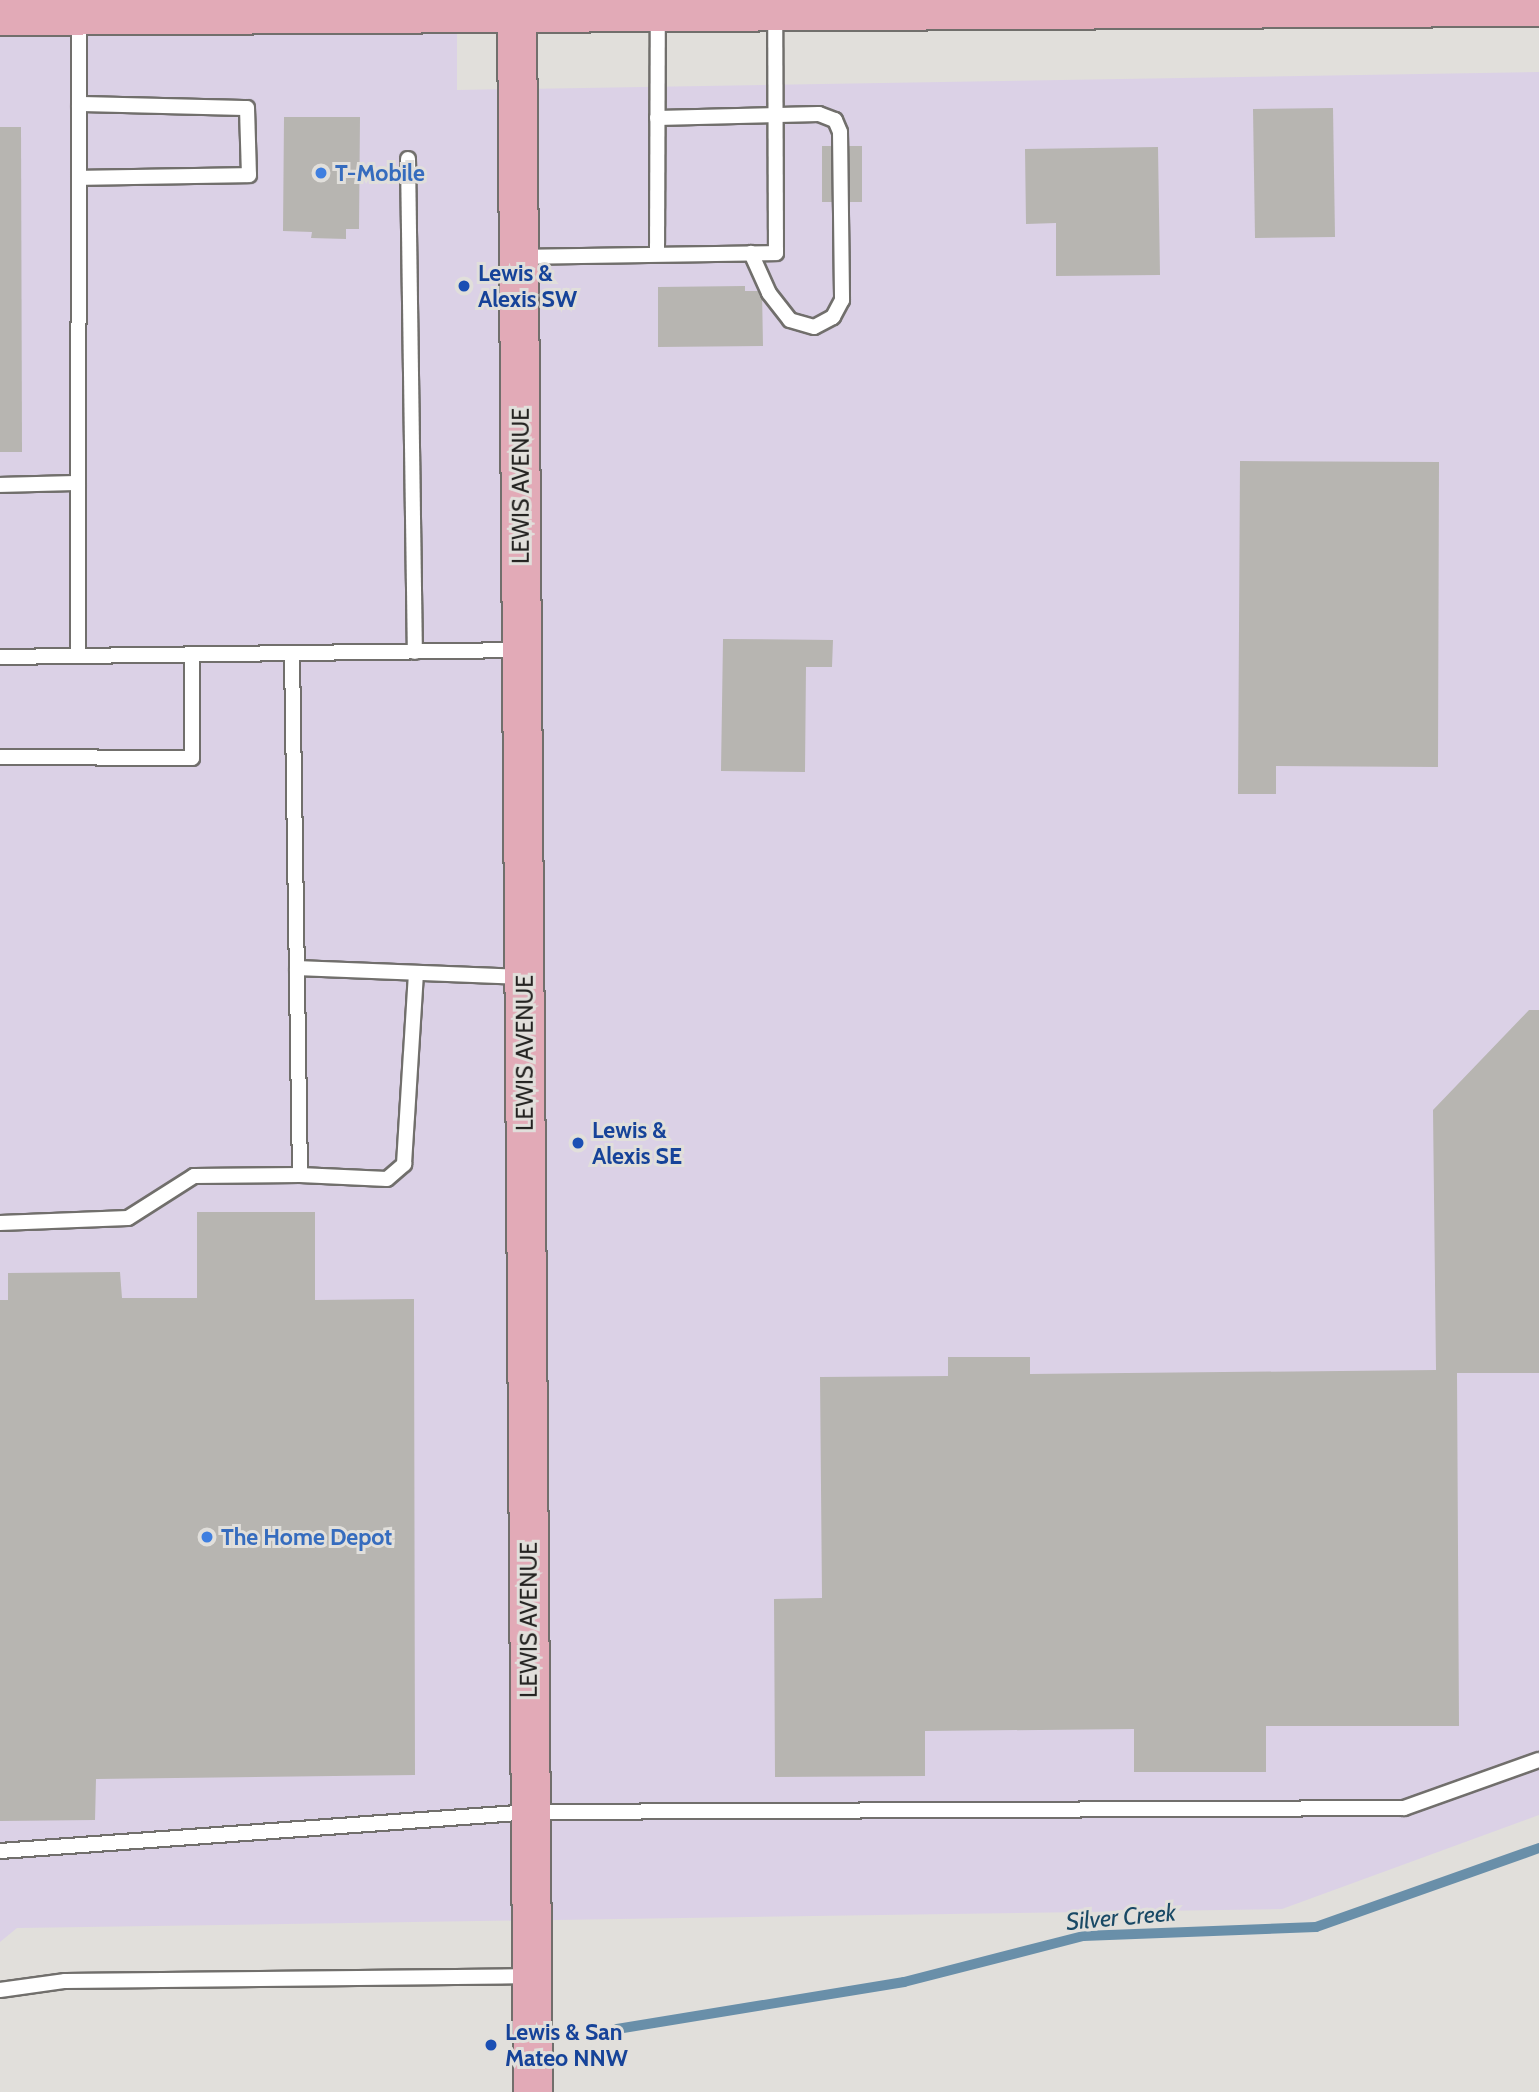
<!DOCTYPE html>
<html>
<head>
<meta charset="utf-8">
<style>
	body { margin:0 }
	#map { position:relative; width:1539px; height:2092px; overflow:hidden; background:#e1dfdb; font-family:Cabin,sans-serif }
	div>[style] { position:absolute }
	.commercial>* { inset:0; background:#dbd1e6 }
	.stream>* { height:10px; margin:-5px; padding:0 5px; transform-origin:5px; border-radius:5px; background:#698fa9 }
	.building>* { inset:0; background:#b7b5b1 }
	.roads { filter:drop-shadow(2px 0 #716f6c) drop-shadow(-2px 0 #716f6c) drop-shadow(0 2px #716f6c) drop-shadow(0 -2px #716f6c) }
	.lane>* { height:14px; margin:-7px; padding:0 7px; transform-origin:7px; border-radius:7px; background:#fff }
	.primary>* { height:38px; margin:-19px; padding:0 19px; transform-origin:19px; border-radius:19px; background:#e2aab7 }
	.dots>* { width:19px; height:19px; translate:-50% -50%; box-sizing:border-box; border:4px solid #e1dfdb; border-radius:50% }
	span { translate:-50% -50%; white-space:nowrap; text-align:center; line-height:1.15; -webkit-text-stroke:6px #e1dfdb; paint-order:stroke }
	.shop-label { font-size:23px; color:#366cbe; font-weight:700 }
	.left { translate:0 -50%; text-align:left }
	.transit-label { font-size:23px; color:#164399; font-weight:700 }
	.street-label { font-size:23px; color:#232220 }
	.water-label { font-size:24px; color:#194965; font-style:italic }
</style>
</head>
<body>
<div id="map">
	<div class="commercial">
		<i style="clip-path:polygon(0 0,457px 0,457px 90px,1539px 72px,1539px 1815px,1282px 1909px,17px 1928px,0 1942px)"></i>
	</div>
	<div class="stream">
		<i style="left:617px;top:2029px;width:291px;rotate:-9.3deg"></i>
		<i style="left:904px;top:1982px;width:185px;rotate:-14.4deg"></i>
		<i style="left:1083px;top:1936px;width:233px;rotate:-2.2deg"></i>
		<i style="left:1316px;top:1927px;width:237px;rotate:-19.5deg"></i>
	</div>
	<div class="building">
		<i style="clip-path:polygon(1333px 108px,1335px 237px,1255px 238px,1253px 109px)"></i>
		<i style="clip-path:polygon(284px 117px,360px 117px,359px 229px,346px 229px,346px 239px,311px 238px,312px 232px,283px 231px)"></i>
		<i style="clip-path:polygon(0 127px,21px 127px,22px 452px,0 452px)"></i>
		<i style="clip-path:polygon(822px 146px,862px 146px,862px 202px,822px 202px)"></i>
		<i style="clip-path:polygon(1158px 147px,1160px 275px,1056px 276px,1056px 223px,1026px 224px,1025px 149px)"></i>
		<i style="clip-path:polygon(745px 286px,745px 291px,762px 291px,763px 346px,658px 347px,658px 287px)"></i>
		<i style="clip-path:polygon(1240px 461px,1439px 462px,1438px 767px,1276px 766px,1276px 794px,1238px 794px)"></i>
		<i style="clip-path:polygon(723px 639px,833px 640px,832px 667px,806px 667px,805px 772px,721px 771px)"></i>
		<i style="clip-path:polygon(1529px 1010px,1539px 1010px,1539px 1373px,1457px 1373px,1459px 1726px,1266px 1726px,1266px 1772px,1134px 1772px,1134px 1729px,925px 1731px,925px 1776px,775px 1777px,774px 1599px,822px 1598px,820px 1377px,948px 1376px,948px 1357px,1030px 1357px,1030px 1374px,1436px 1370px,1433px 1110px)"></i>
		<i style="clip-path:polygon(197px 1212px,315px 1212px,315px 1300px,414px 1299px,415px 1775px,96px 1779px,95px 1820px,0 1821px,0 1300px,8px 1300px,8px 1273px,120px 1272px,122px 1298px,197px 1298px)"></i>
	</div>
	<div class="roads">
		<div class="lane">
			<i style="left:79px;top:104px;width:168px;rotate:1.4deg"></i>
			<i style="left:247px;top:108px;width:67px;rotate:88.3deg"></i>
			<i style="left:249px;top:175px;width:170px;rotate:179deg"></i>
			<i style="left:657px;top:118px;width:162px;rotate:-1.4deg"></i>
			<i style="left:819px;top:114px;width:17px;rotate:21deg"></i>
			<i style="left:835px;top:120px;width:13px;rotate:67deg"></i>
			<i style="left:840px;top:132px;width:168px;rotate:89.3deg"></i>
			<i style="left:842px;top:300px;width:19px;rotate:118deg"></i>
			<i style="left:833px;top:317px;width:21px;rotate:152deg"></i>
			<i style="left:814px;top:327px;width:25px;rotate:-164deg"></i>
			<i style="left:790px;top:320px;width:34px;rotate:-128deg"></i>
			<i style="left:769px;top:293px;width:44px;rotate:-114.2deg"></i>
			<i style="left:408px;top:159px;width:493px;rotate:89.2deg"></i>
			<i style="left:657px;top:254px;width:240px;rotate:-89.8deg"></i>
			<i style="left:521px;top:257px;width:255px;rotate:-0.9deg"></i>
			<i style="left:776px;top:253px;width:239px;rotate:-90.2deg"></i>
			<i style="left:0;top:485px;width:78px;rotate:-1.5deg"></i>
			<i style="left:78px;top:656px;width:639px;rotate:-89.91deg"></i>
			<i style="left:0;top:657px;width:520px;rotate:-0.77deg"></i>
			<i style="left:0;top:757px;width:192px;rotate:0.3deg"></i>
			<i style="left:192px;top:758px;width:104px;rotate:-90deg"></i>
			<i style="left:297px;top:968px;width:226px;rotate:2.3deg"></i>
			<i style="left:300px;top:1175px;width:87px;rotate:2.6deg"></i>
			<i style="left:387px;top:1179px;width:23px;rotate:-41deg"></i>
			<i style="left:404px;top:1164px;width:191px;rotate:-86.4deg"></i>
			<i style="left:0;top:1223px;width:128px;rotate:-2.2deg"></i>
			<i style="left:128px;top:1218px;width:78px;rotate:-32.5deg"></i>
			<i style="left:194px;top:1176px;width:106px;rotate:-0.5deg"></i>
			<i style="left:300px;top:1175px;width:522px;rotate:-90.88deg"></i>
			<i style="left:0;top:1851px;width:532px;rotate:-4.2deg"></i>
			<i style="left:531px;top:1812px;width:873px;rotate:-0.26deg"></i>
			<i style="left:1404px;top:1808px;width:143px;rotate:-19.6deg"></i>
			<i style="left:0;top:1990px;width:66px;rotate:-7.9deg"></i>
			<i style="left:65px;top:1981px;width:466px;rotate:-0.6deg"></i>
		</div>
		<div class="primary">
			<i style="left:517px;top:13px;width:2079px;rotate:89.56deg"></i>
			<i style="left:0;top:16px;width:1539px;rotate:-0.34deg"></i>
		</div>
	</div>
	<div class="dots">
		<i style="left:321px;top:173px;background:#3f7fe0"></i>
		<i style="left:464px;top:286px;background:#1a4fb4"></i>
		<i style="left:578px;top:1143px;background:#1a4fb4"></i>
		<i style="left:207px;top:1537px;background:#3f7fe0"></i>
		<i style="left:491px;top:2045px;background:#1a4fb4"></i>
	</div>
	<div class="shop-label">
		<span class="left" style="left:335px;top:173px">T-Mobile</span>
		<span class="left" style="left:221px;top:1537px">The Home Depot</span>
	</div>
	<div class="transit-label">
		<span class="left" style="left:478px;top:286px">Lewis &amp;<br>Alexis SW</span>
		<span class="left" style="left:592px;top:1143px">Lewis &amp;<br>Alexis SE</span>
		<span class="left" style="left:505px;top:2045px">Lewis &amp; San<br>Mateo NNW</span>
	</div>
	<div class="street-label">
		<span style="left:521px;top:486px;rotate:-90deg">LEWIS AVENUE</span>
		<span style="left:525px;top:1053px;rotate:-90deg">LEWIS AVENUE</span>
		<span style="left:529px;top:1620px;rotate:-90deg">LEWIS AVENUE</span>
	</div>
	<div class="water-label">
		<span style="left:1121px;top:1917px;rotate:-5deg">Silver Creek</span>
	</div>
</div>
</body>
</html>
